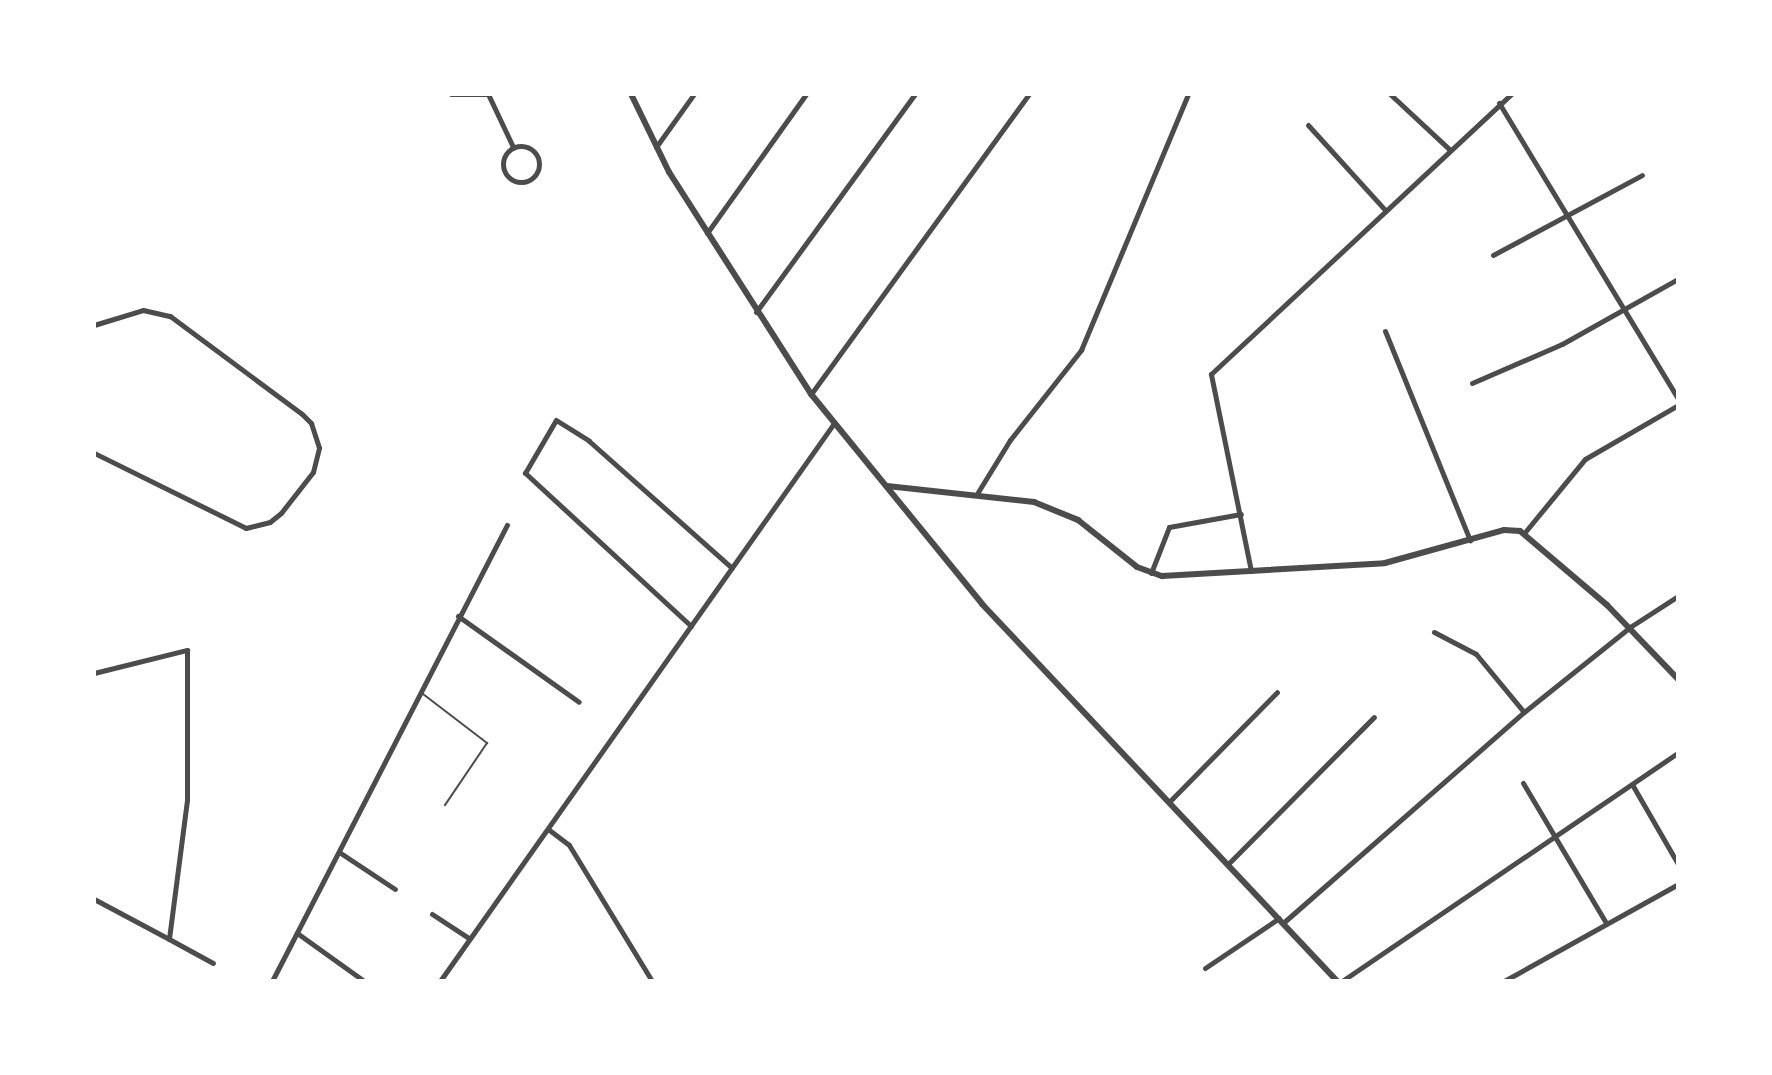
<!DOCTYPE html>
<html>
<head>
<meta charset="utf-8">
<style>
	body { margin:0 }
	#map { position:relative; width:1772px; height:1075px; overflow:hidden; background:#fff; font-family:"Roboto Serif",serif }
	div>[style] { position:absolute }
	.service>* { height:2px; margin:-1px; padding:0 1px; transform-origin:1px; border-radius:1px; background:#4c4c4c }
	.minor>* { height:5px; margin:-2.5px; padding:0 2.5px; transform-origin:2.5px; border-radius:2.5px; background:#4c4c4c }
	.minor>.ring { margin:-2.5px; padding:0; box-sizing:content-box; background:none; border:5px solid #4c4c4c; border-radius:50% }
	.tertiary>* { height:6px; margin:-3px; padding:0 3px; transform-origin:3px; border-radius:3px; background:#4c4c4c }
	span { translate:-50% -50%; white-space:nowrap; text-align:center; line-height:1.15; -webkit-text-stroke:8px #fff; paint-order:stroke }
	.frame { position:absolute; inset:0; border:96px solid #fff; pointer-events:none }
</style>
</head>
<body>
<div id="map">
	<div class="service">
		<i style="left:423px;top:694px;width:81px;rotate:37.4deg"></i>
		<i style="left:487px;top:743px;width:75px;rotate:124.1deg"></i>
	</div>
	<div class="minor">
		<i style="left:451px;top:94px;width:35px"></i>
		<i style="left:488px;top:94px;width:59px;rotate:64.7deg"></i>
		<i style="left:1390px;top:94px;width:82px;rotate:43deg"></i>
		<i style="left:1499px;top:103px;width:345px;rotate:58.8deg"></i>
		<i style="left:1308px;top:125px;width:116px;rotate:47.8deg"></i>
		<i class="ring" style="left:503px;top:146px;width:31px;height:31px"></i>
		<i style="left:656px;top:147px;width:65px;rotate:-54.4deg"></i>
		<i style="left:707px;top:233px;width:171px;rotate:-54.5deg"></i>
		<i style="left:1493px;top:255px;width:169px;rotate:-28.2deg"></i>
		<i style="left:756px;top:312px;width:270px;rotate:-53.9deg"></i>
		<i style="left:94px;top:325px;width:51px;rotate:-17deg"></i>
		<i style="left:143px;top:310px;width:28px;rotate:13deg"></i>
		<i style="left:170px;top:316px;width:164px;rotate:36.6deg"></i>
		<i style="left:302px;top:414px;width:13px;rotate:45deg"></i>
		<i style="left:311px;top:423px;width:26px;rotate:72deg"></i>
		<i style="left:319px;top:448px;width:25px;rotate:104deg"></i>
		<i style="left:313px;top:472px;width:52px;rotate:128deg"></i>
		<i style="left:281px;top:513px;width:14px;rotate:141deg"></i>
		<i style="left:270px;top:522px;width:25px;rotate:166deg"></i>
		<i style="left:246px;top:528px;width:169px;rotate:-153.7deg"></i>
		<i style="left:1385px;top:331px;width:226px;rotate:67.9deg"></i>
		<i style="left:1472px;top:383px;width:98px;rotate:-23.4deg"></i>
		<i style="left:1562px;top:344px;width:133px;rotate:-29.3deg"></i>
		<i style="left:811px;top:394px;width:371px;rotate:-54deg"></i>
		<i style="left:978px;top:492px;width:61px;rotate:-58.4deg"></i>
		<i style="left:1010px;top:440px;width:115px;rotate:-51.7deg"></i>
		<i style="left:1081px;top:350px;width:277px;rotate:-67.3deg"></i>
		<i style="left:1525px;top:532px;width:94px;rotate:-50.6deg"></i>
		<i style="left:1585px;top:459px;width:108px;rotate:-30.1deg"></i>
		<i style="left:1251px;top:571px;width:201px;rotate:-101.5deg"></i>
		<i style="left:1211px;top:374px;width:410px;rotate:-43deg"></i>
		<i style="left:1151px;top:573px;width:49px;rotate:-68.6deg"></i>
		<i style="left:1169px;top:527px;width:73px;rotate:-10.2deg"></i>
		<i style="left:458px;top:616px;width:148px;rotate:35.4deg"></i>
		<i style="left:691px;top:626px;width:226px;rotate:-137.3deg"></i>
		<i style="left:525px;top:473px;width:61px;rotate:-59.7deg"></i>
		<i style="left:556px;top:420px;width:39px;rotate:32deg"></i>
		<i style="left:589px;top:441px;width:191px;rotate:41.6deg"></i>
		<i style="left:1434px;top:632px;width:47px;rotate:27.6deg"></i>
		<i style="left:1476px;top:654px;width:75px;rotate:50.4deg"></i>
		<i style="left:94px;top:673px;width:96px;rotate:-13.9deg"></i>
		<i style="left:187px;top:650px;width:150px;rotate:90deg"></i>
		<i style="left:187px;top:800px;width:140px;rotate:97.4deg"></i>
		<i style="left:169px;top:939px;width:85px;rotate:-151.9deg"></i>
		<i style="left:1523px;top:783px;width:163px;rotate:59.3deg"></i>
		<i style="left:1633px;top:786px;width:90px;rotate:60deg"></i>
		<i style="left:1169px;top:802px;width:154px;rotate:-45.5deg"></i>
		<i style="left:548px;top:829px;width:26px;rotate:37deg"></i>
		<i style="left:569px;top:845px;width:159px;rotate:58.6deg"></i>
		<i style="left:339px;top:852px;width:67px;rotate:33.5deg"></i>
		<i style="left:1228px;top:864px;width:207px;rotate:-45.2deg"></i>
		<i style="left:432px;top:914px;width:45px;rotate:33.3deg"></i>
		<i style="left:1283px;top:923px;width:320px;rotate:-41.2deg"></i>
		<i style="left:1524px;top:712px;width:136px;rotate:-38.7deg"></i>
		<i style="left:1630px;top:627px;width:57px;rotate:-32.9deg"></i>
		<i style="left:297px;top:933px;width:82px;rotate:35.6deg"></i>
		<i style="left:169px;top:939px;width:50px;rotate:28.6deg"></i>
		<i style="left:1205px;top:968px;width:89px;rotate:-34deg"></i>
		<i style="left:272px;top:981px;width:513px;rotate:-62.74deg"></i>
		<i style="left:440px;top:981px;width:683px;rotate:-54.77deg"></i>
		<i style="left:1342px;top:981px;width:406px;rotate:-34.2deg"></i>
		<i style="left:1504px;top:981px;width:199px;rotate:-29.1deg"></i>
	</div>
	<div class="tertiary">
		<i style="left:631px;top:94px;width:87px;rotate:64deg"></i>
		<i style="left:669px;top:172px;width:264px;rotate:57.4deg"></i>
		<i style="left:811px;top:394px;width:271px;rotate:50.8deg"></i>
		<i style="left:982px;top:604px;width:518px;rotate:46.72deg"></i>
		<i style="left:887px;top:486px;width:148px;rotate:6.2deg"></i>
		<i style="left:1034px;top:502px;width:48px;rotate:22.2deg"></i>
		<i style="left:1078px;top:520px;width:75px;rotate:38.5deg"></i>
		<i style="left:1137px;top:567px;width:27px;rotate:20deg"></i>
		<i style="left:1162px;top:576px;width:223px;rotate:-3.3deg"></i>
		<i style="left:1385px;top:563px;width:123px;rotate:-15.5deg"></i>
		<i style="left:1504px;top:530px;width:16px;rotate:4deg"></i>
		<i style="left:1520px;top:531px;width:114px;rotate:40.4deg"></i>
		<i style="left:1607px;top:605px;width:103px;rotate:46.2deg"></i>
	</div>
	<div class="frame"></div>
</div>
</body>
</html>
